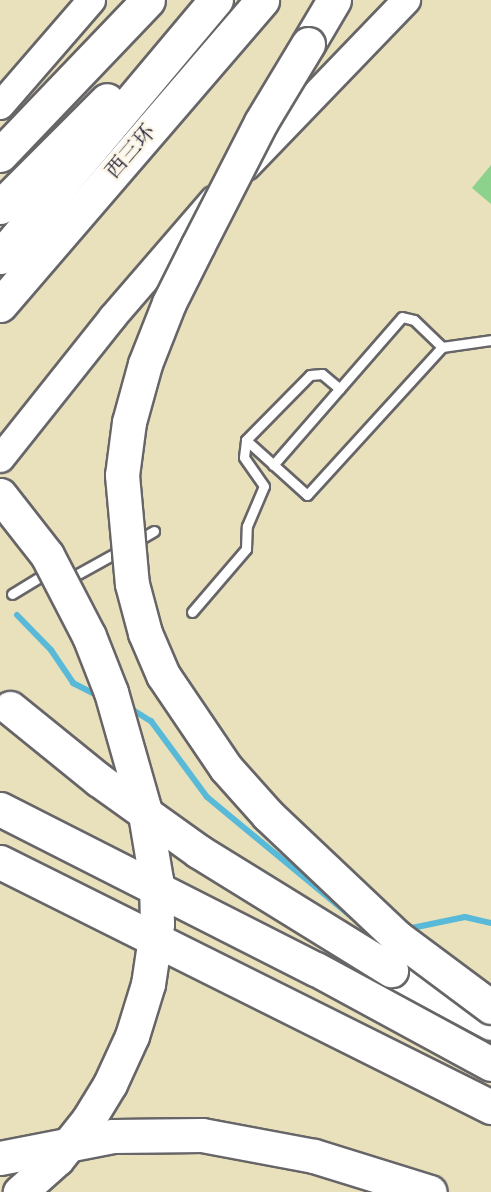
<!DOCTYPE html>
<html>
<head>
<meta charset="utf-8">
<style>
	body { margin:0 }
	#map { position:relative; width:491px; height:1192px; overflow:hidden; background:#e8e1bc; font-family:Cardo,"Noto Serif SC",serif }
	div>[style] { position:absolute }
	.green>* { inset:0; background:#8dd28c }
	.stream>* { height:6px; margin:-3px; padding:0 3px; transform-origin:3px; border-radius:3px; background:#59b9d8 }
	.roads { filter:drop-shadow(2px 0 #676568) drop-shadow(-2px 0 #676568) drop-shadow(0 2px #676568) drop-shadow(0 -2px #676568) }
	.lane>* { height:9px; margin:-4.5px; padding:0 4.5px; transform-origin:4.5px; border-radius:4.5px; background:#fff }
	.secondary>* { height:27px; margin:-13.5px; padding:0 13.5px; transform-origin:13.5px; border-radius:13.5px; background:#fff }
	.highway>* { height:33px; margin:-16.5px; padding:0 16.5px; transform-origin:16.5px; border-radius:16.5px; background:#fff }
	.bridges { filter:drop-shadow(2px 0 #676568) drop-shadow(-2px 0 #676568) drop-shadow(0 2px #676568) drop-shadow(0 -2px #676568) }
	.highway-bridge>* { height:33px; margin:-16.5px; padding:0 16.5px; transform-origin:16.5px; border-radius:16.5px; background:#fff }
	span { translate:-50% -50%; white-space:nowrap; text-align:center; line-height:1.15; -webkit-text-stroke:5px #fcf5e5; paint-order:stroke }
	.street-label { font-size:21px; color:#22223b }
</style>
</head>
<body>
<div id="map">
	<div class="green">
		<i style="clip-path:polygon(491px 165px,491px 204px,472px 188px)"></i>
	</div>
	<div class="stream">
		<i style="left:17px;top:615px;width:49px;rotate:45.8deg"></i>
		<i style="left:51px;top:650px;width:40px;rotate:56deg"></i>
		<i style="left:73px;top:683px;width:31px;rotate:27deg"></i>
		<i style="left:125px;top:705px;width:31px;rotate:32deg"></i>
		<i style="left:151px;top:721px;width:94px;rotate:53.6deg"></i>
		<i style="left:207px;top:797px;width:188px;rotate:39.6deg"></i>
		<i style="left:407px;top:929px;width:59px;rotate:-11.7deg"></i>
		<i style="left:465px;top:917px;width:27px;rotate:13deg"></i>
	</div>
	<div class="roads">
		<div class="lane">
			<i style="left:246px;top:440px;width:82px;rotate:42deg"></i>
			<i style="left:307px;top:495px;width:200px;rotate:-47.6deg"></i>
			<i style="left:442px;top:347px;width:49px;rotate:-8.1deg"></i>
			<i style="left:273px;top:465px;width:196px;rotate:-48.9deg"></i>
			<i style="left:402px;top:317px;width:12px;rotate:14deg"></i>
			<i style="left:414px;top:320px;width:39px;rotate:44deg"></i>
			<i style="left:135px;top:542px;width:22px;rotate:-30deg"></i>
			<i style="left:67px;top:580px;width:64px;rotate:-29deg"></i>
			<i style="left:12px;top:594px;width:42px;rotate:-31.4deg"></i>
			<i style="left:192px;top:612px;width:83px;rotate:-49.4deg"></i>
			<i style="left:246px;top:549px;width:23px;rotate:-88deg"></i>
			<i style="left:247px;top:526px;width:43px;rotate:-67deg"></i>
			<i style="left:264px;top:486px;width:35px;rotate:-125deg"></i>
			<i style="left:244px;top:457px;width:17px;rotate:-83deg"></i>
			<i style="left:246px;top:440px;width:91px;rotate:-45.4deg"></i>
			<i style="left:310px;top:375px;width:12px;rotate:-5deg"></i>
			<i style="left:322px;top:374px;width:23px;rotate:40deg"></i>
		</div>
		<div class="secondary">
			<i style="left:0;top:105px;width:139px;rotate:-49.1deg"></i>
			<i style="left:246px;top:166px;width:231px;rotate:-46.1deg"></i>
			<i style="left:0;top:458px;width:180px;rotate:-51.5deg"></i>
			<i style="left:112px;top:317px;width:155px;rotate:-49.2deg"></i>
		</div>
		<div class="highway">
			<i style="left:308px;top:44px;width:51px;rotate:-59.4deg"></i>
			<i style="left:0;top:155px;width:214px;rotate:-46.3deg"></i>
			<i style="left:0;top:207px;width:151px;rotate:-45deg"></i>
			<i style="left:0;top:257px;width:336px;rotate:-50deg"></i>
			<i style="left:0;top:305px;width:402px;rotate:-49.3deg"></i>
			<i style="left:391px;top:970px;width:113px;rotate:27.9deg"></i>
		</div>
	</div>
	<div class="bridges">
		<div class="highway-bridge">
			<i style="left:308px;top:44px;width:91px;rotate:121.1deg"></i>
			<i style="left:261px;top:122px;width:138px;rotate:117.1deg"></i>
			<i style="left:198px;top:245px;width:65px;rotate:116.6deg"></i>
			<i style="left:169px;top:303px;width:66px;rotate:111.5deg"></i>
			<i style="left:145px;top:364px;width:60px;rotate:105.4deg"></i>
			<i style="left:129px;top:422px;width:53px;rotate:97.5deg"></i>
			<i style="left:122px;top:475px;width:109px;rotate:84.8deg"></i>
			<i style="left:132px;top:584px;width:51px;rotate:75.1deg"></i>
			<i style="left:145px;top:633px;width:46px;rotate:66.8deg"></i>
			<i style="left:163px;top:675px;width:112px;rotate:55.9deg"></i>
			<i style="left:226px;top:768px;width:63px;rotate:48.2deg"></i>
			<i style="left:268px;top:815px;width:178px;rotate:43.4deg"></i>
			<i style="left:397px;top:937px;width:117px;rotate:36.7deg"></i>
			<i style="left:0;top:495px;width:76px;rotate:51.9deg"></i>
			<i style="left:47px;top:555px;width:91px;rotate:62.6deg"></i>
			<i style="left:89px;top:636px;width:60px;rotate:68.6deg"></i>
			<i style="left:111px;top:692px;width:121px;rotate:74.1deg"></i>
			<i style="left:144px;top:808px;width:73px;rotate:80.5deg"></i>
			<i style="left:156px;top:880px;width:44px;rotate:88.7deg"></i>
			<i style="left:157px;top:924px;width:61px;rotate:98.5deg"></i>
			<i style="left:148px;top:984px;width:54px;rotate:107.1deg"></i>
			<i style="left:132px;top:1036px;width:53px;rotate:114.6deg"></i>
			<i style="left:110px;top:1084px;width:42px;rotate:121.4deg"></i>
			<i style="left:88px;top:1120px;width:50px;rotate:128.5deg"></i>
			<i style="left:57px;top:1159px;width:50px;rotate:138.3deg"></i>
			<i style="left:10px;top:708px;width:114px;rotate:39deg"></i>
			<i style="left:99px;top:780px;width:122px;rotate:35.6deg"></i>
			<i style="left:198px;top:851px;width:227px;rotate:31.7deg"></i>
			<i style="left:0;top:809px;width:354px;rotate:26.9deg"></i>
			<i style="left:316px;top:969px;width:199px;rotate:28.5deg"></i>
			<i style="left:0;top:862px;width:549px;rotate:26.52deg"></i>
			<i style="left:0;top:1158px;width:115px;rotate:-11deg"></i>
			<i style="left:113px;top:1136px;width:89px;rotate:-0.6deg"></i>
			<i style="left:202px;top:1135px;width:114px;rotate:10.6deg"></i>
			<i style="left:314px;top:1156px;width:121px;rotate:17.2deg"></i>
		</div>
	</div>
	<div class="street-label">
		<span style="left:131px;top:152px;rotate:-49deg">西三环</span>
	</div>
</div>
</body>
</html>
